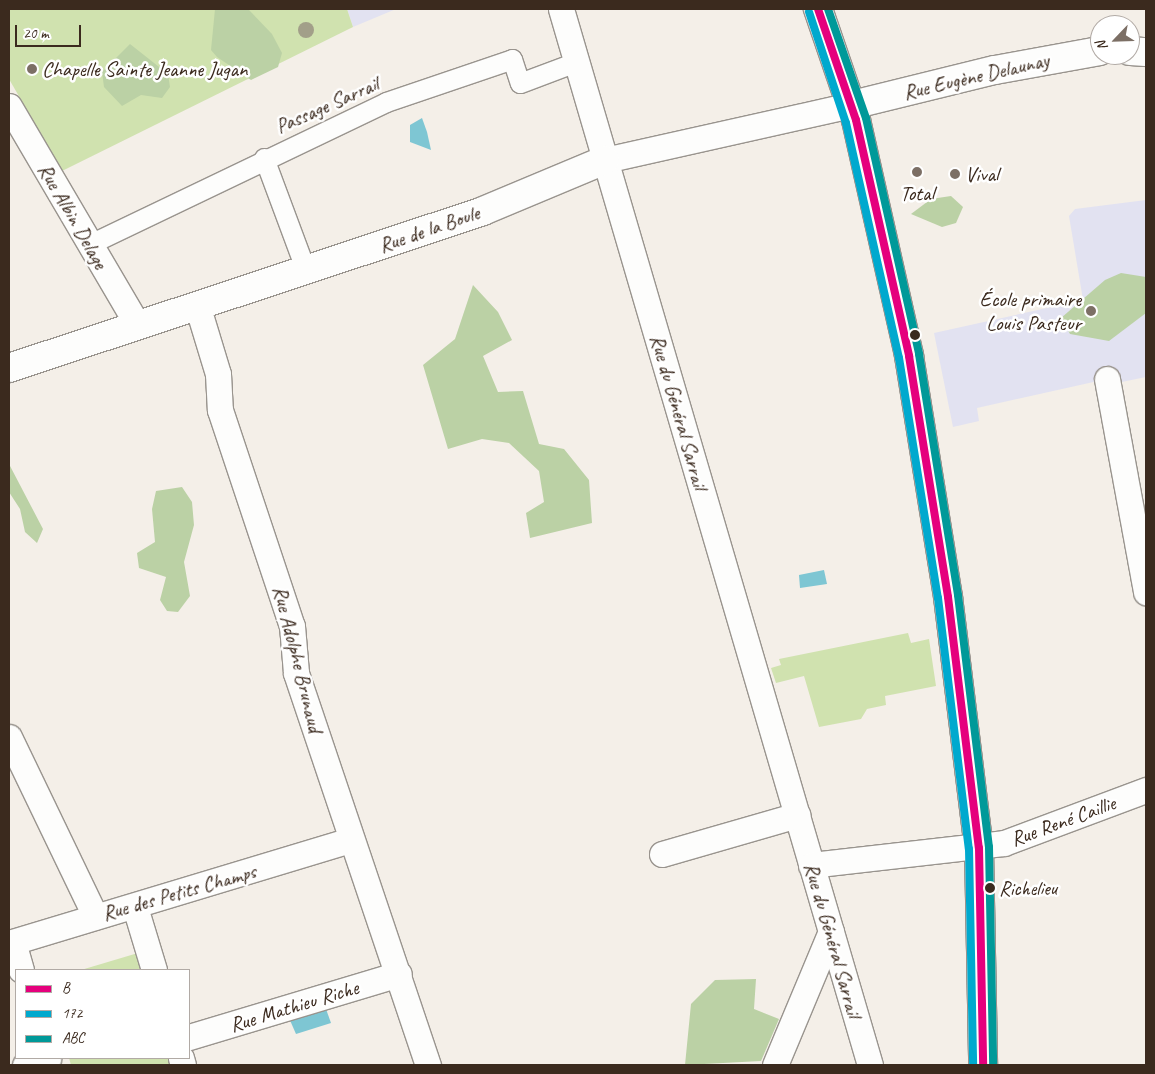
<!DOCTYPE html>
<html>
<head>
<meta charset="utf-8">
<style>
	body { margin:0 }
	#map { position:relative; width:1155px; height:1074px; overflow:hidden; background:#f4efe8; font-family:Caveat,sans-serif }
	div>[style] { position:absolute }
	.built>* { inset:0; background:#e2e2f1 }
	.green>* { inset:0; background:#d0e2af }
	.forest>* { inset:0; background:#bbd1a5 }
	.water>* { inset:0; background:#7ec6d3 }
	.roads { filter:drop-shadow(1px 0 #99948e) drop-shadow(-1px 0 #99948e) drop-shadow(0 1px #99948e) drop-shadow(0 -1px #99948e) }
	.pedestrian>* { height:19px; margin:-9.5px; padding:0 9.5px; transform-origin:9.5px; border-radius:9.5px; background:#fdfdfc }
	.minor>* { height:25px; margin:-12.5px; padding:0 12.5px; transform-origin:12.5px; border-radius:12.5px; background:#fdfdfc }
	.tertiary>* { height:28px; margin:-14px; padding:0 14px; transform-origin:14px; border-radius:14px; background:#fdfdfc }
	.secondary>* { height:28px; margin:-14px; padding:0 14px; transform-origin:14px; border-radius:14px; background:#fdfdfc }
	.bus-1>* { height:8px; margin:-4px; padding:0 4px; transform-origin:4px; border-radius:4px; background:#e5007d }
	.bus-2>* { height:8px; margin:-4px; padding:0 4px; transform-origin:4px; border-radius:4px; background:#00a9ce }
	.bus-3>* { height:8px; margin:-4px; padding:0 4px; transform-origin:4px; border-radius:4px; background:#099 }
	.trees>* { width:16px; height:16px; margin:-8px; border-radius:50%; background:#a29f89 }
	.dots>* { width:14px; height:14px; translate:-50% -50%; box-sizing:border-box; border:2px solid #fff; border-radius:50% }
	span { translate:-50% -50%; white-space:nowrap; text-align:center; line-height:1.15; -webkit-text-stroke:5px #fff; paint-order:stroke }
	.bus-label { font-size:20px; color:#3b2a1e }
	.left { translate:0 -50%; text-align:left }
	.poi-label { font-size:21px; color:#3b2a1e }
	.right { translate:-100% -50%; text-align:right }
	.street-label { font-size:21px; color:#3b2a1e }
	.frame { position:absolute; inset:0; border:10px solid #3b2a1e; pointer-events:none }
	.legend { position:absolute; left:15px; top:969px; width:175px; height:90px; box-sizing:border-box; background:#fff; border:1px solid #b1aaa5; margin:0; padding:6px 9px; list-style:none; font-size:15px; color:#3b2a1e }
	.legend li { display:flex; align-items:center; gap:10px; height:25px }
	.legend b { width:25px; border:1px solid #b1aaa5 }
	.north { position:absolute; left:1090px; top:15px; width:50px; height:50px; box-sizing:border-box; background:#fff; border:1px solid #b1aaa5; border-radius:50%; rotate:246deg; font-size:14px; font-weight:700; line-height:20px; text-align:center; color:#3b2a1e }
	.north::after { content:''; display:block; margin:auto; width:18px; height:22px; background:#7c6f65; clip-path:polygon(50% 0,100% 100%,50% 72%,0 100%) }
	.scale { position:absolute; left:15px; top:25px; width:66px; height:22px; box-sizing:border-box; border:2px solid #3b2a1e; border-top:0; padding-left:6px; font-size:15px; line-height:18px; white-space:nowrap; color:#3b2a1e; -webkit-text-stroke:4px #fff; paint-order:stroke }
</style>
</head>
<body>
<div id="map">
	<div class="built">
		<i style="clip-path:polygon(347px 9px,396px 9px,353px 27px)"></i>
		<i style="clip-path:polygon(1146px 200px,1146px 377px,1117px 383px,1116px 377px,977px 408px,979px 421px,953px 427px,934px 333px,1083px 300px,1069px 216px,1075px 209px)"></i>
	</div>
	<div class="green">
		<i style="clip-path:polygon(9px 9px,347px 9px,353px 27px,62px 171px,9px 79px)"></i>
		<i style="clip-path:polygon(908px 633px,911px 643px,929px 639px,936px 686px,885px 696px,886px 705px,867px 709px,861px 719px,819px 727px,804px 676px,776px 683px,771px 668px,781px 665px,779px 659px)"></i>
		<i style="clip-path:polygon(148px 950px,154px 970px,81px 970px)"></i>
		<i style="clip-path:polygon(69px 1058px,181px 1058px,183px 1065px,71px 1065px)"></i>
	</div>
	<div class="forest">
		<i style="clip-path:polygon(215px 9px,248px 9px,272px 34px,282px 53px,278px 67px,251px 80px,217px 57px,211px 50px)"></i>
		<i style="clip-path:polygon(130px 44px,168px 74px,170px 87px,162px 98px,141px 95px,122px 106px,104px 87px,102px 72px)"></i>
		<i style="clip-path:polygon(951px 196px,963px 207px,956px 223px,942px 227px,911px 214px,931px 199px)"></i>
		<i style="clip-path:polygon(1121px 273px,1146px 277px,1146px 313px,1109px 341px,1070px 334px,1061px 318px,1105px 280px)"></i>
		<i style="clip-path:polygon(473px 285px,498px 312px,512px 340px,483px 356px,498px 392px,523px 391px,539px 444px,564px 449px,589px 480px,592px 523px,530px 538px,526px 513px,544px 502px,539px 471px,509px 443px,482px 439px,448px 449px,423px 365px,455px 339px)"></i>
		<i style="clip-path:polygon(9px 464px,43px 529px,37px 543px,25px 532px,20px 509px,9px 492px)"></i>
		<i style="clip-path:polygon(182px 487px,192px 502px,194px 525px,184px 562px,190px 596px,178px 612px,167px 611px,160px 600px,166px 577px,139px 568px,137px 553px,155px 542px,152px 509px,156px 491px)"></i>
		<i style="clip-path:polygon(756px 979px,754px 1009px,779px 1019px,761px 1061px,685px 1065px,691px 1004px,715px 980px)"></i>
	</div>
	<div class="water">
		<i style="clip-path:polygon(422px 118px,427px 132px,431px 150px,410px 142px,410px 125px)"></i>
		<i style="clip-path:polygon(824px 570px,827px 584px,800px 588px,799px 575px)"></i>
		<i style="clip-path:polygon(326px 1009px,331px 1023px,296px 1034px,289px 1018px)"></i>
	</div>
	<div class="roads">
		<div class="pedestrian">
			<i style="left:264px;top:158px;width:121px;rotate:69.6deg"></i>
			<i style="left:90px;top:244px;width:328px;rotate:-25.6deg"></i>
			<i style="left:386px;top:102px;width:133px;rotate:-18.8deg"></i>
			<i style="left:512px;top:59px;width:25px;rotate:72deg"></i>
			<i style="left:520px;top:83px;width:60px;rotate:-20.6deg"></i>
		</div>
		<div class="minor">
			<i style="left:561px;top:9px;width:1100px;rotate:73.69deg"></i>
			<i style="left:9px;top:106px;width:255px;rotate:59.6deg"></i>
			<i style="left:605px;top:160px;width:253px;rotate:-12.6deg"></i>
			<i style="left:198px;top:308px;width:69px;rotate:73.1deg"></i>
			<i style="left:218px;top:374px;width:36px;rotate:87deg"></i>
			<i style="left:220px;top:410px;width:228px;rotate:71.6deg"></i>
			<i style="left:292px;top:626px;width:47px;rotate:85.1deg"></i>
			<i style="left:296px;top:673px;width:414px;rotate:71.4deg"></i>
			<i style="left:1107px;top:379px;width:217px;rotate:79.6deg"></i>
			<i style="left:9px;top:737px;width:199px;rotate:64.3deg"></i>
			<i style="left:662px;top:854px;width:141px;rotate:-16.1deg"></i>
			<i style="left:811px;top:865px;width:194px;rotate:-6.5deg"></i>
			<i style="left:1004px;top:843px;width:152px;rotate:-20.5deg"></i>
			<i style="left:135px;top:907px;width:66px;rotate:73.2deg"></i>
			<i style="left:13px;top:942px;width:29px;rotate:74deg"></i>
			<i style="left:9px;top:943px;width:356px;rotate:-16.8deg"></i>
			<i style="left:189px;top:1037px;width:219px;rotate:-16.7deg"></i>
			<i style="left:181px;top:1058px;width:7px;rotate:74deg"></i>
			<i style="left:25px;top:1065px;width:24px;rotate:-15deg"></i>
			<i style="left:775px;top:1065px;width:145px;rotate:-67.3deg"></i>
		</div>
		<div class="tertiary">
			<i style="left:1130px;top:51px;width:16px;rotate:4deg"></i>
			<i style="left:852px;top:105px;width:147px;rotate:-13.8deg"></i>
			<i style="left:995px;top:70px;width:107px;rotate:-10.3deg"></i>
			<i style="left:9px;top:368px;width:499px;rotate:-18.3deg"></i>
			<i style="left:483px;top:211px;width:132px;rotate:-22.7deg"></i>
		</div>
		<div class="secondary">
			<i style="left:818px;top:9px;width:117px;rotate:71.1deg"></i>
			<i style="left:856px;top:120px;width:242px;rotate:77.3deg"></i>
			<i style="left:909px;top:356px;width:244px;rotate:80.8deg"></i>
			<i style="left:948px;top:597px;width:253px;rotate:83deg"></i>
			<i style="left:979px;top:848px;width:217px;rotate:88.9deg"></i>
		</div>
	</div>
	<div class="bus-1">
		<i style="left:818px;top:9px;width:117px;rotate:71.1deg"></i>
		<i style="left:856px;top:120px;width:242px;rotate:77.3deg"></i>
		<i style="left:909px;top:356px;width:244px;rotate:80.8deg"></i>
		<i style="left:948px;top:597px;width:253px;rotate:83deg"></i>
		<i style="left:979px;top:848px;width:217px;rotate:88.9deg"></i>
	</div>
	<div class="bus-2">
		<i style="left:809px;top:12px;width:117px;rotate:71.6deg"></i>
		<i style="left:846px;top:123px;width:241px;rotate:77.3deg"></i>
		<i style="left:899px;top:358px;width:243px;rotate:80.8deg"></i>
		<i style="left:938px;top:598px;width:253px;rotate:83deg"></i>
		<i style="left:969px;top:849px;width:216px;rotate:88.9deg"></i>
	</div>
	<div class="bus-3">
		<i style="left:828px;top:9px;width:115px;rotate:70.8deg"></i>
		<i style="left:866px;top:118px;width:242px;rotate:77.3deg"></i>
		<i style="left:919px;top:354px;width:244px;rotate:80.8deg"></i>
		<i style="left:958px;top:595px;width:254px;rotate:83deg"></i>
		<i style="left:989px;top:847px;width:218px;rotate:88.9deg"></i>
	</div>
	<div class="trees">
		<i style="left:306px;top:30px"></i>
	</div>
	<div class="dots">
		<i style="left:32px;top:69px;background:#7c6f65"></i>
		<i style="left:917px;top:172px;background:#7c6f65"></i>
		<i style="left:955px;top:174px;background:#7c6f65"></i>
		<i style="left:1091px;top:311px;background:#7c6f65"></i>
		<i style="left:915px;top:335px;background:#3b2a1e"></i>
		<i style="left:990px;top:888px;background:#3b2a1e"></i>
	</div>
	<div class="bus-label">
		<span class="left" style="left:999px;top:888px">Richelieu</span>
	</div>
	<div class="poi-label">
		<span class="left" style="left:42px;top:69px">Chapelle Sainte Jeanne Jugan</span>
		<span class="left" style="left:965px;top:174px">Vival</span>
		<span style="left:917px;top:193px">Total</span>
		<span class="right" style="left:1081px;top:311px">École primaire<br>Louis Pasteur</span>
	</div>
	<div class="street-label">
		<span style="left:976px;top:76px;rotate:-13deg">Rue Eugène Delaunay</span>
		<span style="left:327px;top:105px;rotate:-24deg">Passage Sarrail</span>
		<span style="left:73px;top:216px;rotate:60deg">Rue Albin Delage</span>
		<span style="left:429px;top:229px;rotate:-19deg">Rue de la Boule</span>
		<span style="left:679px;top:412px;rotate:74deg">Rue du Général Sarrail</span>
		<span style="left:298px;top:659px;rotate:76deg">Rue Adolphe Brunaud</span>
		<span style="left:1063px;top:821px;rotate:-20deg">Rue René Caillie</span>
		<span style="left:179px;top:892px;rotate:-16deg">Rue des Petits Champs</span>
		<span style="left:833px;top:940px;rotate:74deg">Rue du Général Sarrail</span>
		<span style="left:294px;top:1006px;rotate:-17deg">Rue Mathieu Riche</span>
	</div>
	<div class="frame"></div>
	<ul class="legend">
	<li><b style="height:6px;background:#e5007d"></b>B</li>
	<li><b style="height:6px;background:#00a9ce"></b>172</li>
	<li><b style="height:6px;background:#099"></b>ABC</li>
	</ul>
	<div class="north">N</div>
	<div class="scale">20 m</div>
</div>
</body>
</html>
